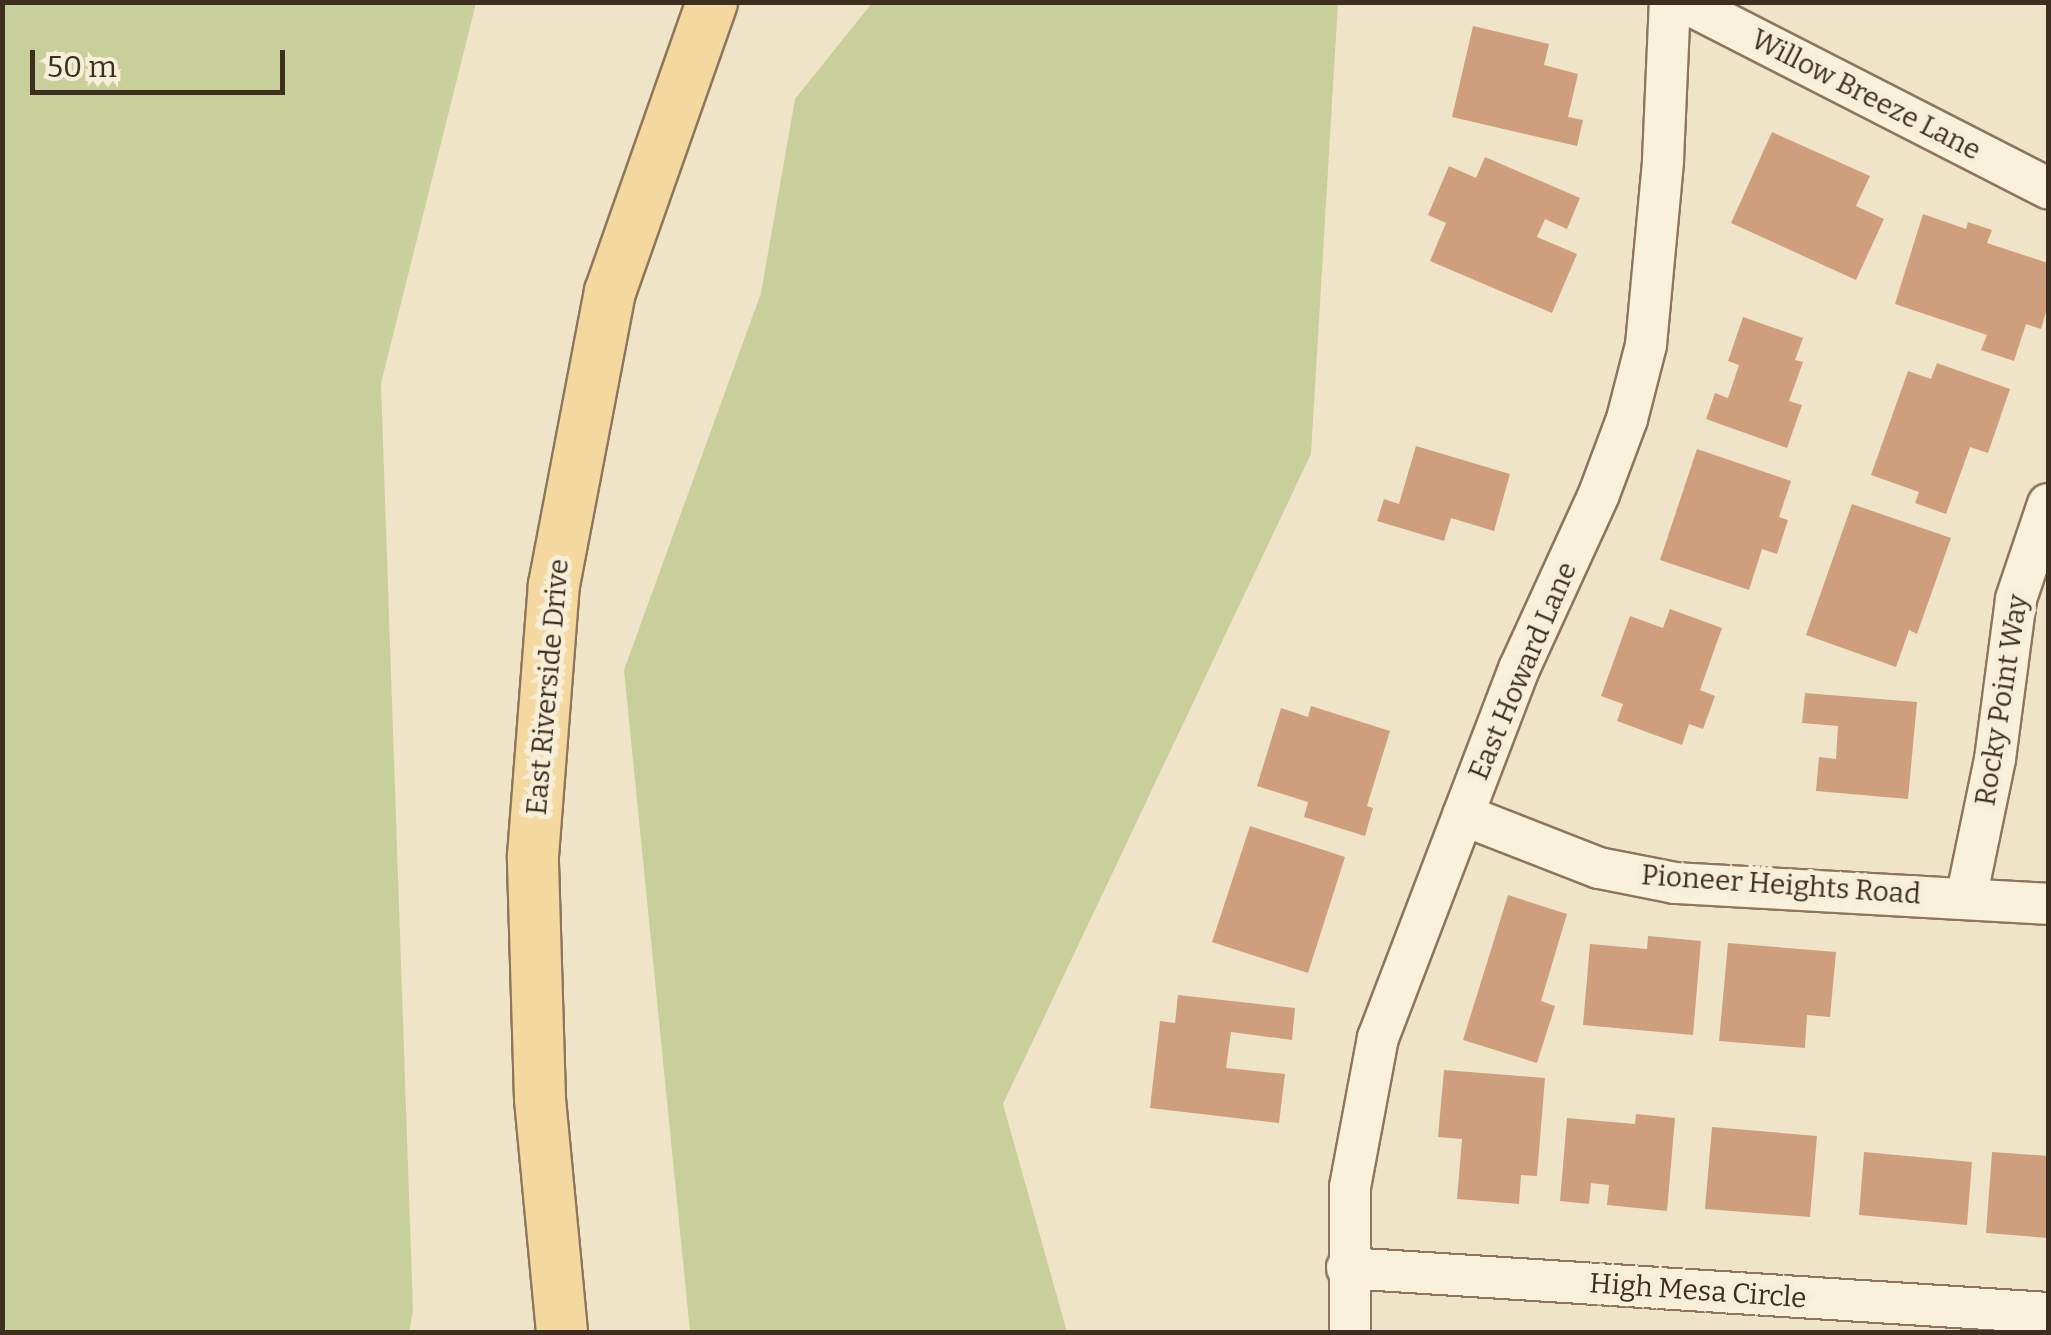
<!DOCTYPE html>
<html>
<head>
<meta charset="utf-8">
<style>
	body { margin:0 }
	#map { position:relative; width:2051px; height:1335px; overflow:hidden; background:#f0e4c8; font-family:Bitter,serif }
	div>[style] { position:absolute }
	.green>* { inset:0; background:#c9cf9b }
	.building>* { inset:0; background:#cf9f7d }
	.roads { filter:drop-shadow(2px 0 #8d765c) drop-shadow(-2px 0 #8d765c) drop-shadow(0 2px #8d765c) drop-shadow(0 -2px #8d765c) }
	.minor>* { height:40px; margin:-20px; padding:0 20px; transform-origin:20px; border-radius:20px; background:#faf1dc }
	.major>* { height:50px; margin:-25px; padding:0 25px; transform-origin:25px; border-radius:25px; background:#f3d9a0 }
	span { translate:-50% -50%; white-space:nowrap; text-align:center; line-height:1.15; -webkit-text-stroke:9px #f7eed8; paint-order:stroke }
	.street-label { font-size:28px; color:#3d2e20 }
	.frame { position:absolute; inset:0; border:5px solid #3d2e20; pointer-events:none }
	.scale { position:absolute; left:30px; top:50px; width:255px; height:45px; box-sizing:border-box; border:5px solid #3d2e20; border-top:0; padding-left:12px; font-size:30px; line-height:35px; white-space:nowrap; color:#3d2e20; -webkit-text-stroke:8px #f7eed8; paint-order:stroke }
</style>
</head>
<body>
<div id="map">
	<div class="green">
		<i style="clip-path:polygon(3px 2px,476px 3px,381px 383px,413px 1311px,409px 1332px,3px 1332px)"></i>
		<i style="clip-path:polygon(872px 3px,1338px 3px,1311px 454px,1003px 1104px,1067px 1332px,690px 1332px,624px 670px,761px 293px,795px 99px)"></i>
	</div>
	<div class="building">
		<i style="clip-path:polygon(1473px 26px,1549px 44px,1544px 65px,1578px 74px,1568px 117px,1583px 120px,1577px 146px,1452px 117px)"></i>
		<i style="clip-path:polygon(1772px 132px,1870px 176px,1856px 206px,1884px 219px,1856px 280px,1731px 223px)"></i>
		<i style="clip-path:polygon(1485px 157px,1580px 198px,1567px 229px,1545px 219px,1537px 237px,1577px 254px,1552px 313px,1430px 261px,1446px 223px,1428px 215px,1449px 166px,1476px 178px)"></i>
		<i style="clip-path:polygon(1923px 214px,1966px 229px,1968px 222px,1992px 230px,1987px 243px,2048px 263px,2048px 305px,2041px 329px,2026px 324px,2014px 361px,1981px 350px,1987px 335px,1895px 304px)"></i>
		<i style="clip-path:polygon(1743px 317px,1803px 338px,1795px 360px,1803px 362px,1789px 401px,1802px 405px,1787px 448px,1706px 419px,1715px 393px,1728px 398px,1739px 365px,1728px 361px)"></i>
		<i style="clip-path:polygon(1937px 363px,2010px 389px,1988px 453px,1970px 447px,1946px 514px,1915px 503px,1919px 492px,1871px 475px,1908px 371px,1931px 379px)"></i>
		<i style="clip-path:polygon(1416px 446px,1510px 474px,1494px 531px,1451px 518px,1444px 541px,1377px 521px,1384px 499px,1399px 504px)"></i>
		<i style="clip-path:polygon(1697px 449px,1791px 481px,1779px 517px,1788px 520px,1777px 554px,1762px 549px,1749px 590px,1660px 560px)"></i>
		<i style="clip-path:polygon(1852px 504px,1951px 538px,1917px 634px,1909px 630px,1896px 667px,1806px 635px)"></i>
		<i style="clip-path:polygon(1670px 609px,1722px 628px,1700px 690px,1715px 696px,1703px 729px,1689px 724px,1682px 745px,1617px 721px,1623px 704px,1601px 696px,1630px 616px,1663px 628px)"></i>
		<i style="clip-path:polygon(1805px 693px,1917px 702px,1908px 799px,1816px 791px,1819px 757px,1836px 759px,1838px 726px,1802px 723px)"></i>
		<i style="clip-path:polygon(1311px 706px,1390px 731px,1367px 806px,1373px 808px,1365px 836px,1304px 817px,1308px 802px,1257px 786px,1281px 708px,1308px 717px)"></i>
		<i style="clip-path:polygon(1250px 826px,1345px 857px,1308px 973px,1212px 942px)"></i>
		<i style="clip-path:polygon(1508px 895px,1567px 914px,1541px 1001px,1555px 1006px,1537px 1063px,1463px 1040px)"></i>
		<i style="clip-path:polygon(1648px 936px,1701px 941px,1693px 1035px,1583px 1025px,1590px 944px,1647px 949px)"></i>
		<i style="clip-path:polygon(1728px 943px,1836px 952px,1830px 1017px,1807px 1015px,1805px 1048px,1719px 1041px)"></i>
		<i style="clip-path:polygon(1178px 995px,1295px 1008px,1292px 1040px,1231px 1032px,1226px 1068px,1285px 1074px,1279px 1123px,1150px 1108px,1160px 1021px,1175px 1023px)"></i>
		<i style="clip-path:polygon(1444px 1070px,1545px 1078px,1537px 1176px,1521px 1175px,1519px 1204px,1457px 1199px,1462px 1139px,1438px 1137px)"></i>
		<i style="clip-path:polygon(1636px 1114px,1675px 1118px,1667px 1211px,1607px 1205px,1609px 1185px,1591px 1183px,1589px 1204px,1560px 1201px,1567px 1118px,1635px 1124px)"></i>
		<i style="clip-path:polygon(1712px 1127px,1817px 1136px,1810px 1217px,1705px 1209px)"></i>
		<i style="clip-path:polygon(1864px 1152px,1972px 1162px,1967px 1225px,1859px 1215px)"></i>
		<i style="clip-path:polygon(1992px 1152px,2048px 1156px,2048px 1238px,1986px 1233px)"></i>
	</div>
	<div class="roads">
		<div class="minor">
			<i style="left:1684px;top:2px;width:409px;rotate:27.1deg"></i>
			<i style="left:1463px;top:815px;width:146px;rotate:21.3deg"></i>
			<i style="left:1599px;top:868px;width:77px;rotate:11.2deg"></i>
			<i style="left:1675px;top:883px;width:374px;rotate:3.2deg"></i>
			<i style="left:1966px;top:899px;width:143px;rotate:-78.3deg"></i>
			<i style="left:1995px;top:759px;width:161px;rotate:-82.5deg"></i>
			<i style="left:2016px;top:599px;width:100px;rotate:-71.4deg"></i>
			<i style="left:1347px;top:1268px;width:702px;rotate:3.67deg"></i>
			<i style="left:1350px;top:1332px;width:145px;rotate:-90deg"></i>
			<i style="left:1350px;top:1187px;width:152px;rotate:-79.4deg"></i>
			<i style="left:1378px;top:1038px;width:395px;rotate:-69.1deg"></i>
			<i style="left:1519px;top:669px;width:192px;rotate:-65.4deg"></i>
			<i style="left:1599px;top:494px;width:80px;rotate:-69.5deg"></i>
			<i style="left:1627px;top:419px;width:76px;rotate:-75.6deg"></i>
			<i style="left:1646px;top:345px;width:186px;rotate:-84.7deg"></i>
			<i style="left:1663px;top:160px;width:158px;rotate:-87.5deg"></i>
		</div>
		<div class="major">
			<i style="left:562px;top:1332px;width:234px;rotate:-95.4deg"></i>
			<i style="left:540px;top:1099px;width:243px;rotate:-91.7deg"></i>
			<i style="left:533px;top:856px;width:272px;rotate:-85.6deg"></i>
			<i style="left:554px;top:585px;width:298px;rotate:-79.2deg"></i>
			<i style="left:610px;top:292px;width:307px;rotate:-70.6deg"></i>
		</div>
	</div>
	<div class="street-label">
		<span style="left:1866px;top:95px;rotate:27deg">Willow Breeze Lane</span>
		<span style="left:1523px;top:671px;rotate:-67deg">East Howard Lane</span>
		<span style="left:548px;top:687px;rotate:-85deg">East Riverside Drive</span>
		<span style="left:2002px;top:700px;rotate:-81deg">Rocky Point Way</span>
		<span style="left:1781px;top:885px;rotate:4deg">Pioneer Heights Road</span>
		<span style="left:1698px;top:1291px;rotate:4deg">High Mesa Circle</span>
	</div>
	<div class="frame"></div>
	<div class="scale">50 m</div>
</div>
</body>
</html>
